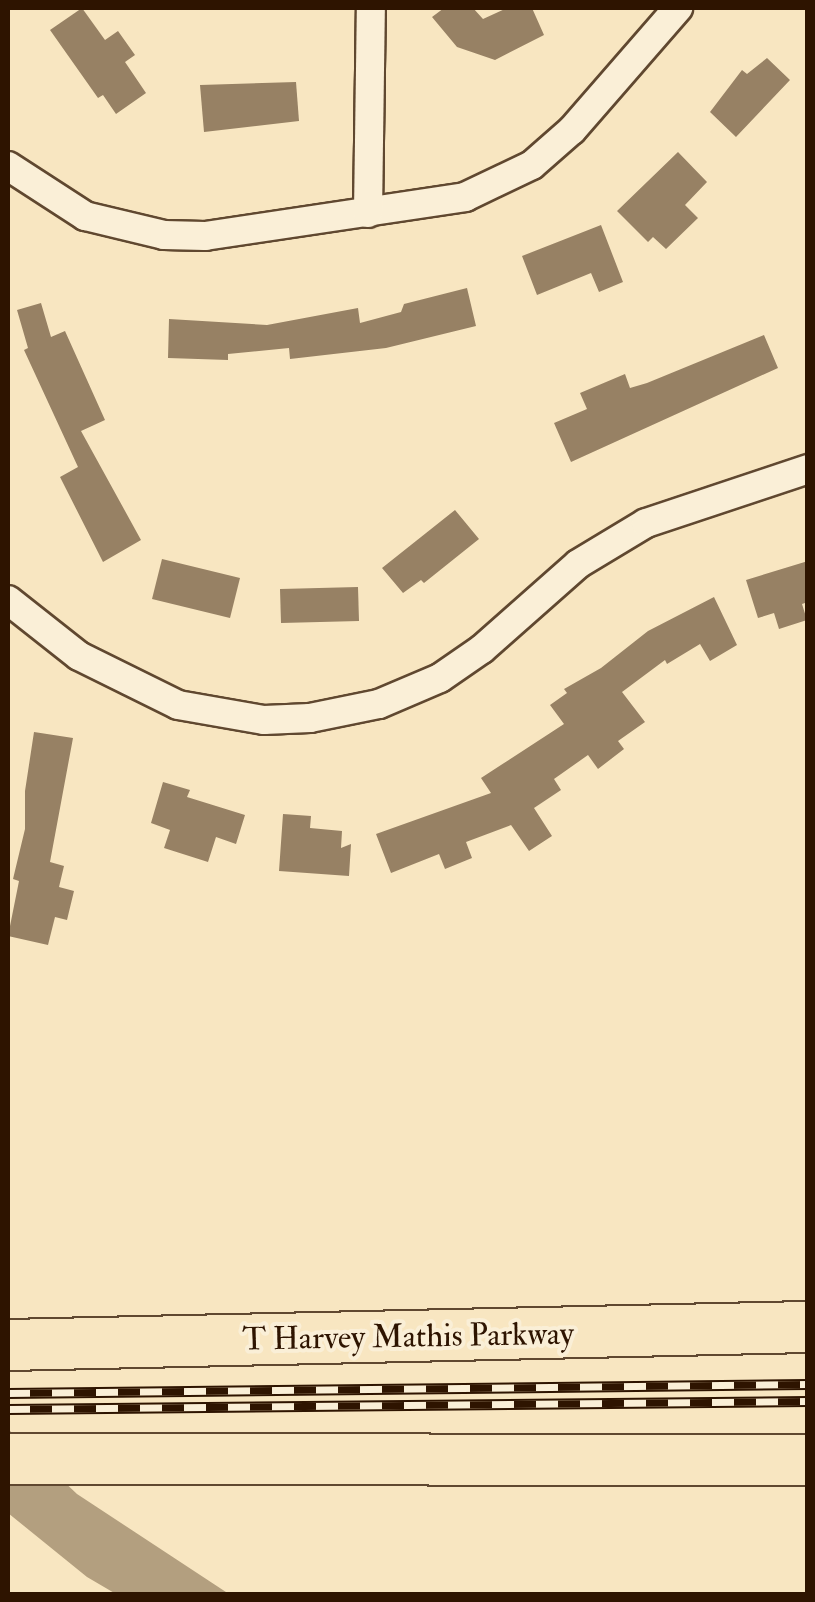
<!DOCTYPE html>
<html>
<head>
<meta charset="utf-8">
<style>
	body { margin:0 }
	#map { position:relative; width:815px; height:1602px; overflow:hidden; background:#f8e6c1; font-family:"IM FELL Double Pica",serif }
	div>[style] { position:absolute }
	.water>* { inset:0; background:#b39f7f }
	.building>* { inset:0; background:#978164 }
	.roads { filter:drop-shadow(2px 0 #604830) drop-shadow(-2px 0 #604830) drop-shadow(0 2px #604830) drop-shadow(0 -2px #604830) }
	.street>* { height:28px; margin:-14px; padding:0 14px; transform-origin:14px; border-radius:14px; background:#faefd7 }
	.highway>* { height:50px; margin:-25px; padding:0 25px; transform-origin:25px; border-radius:25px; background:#f8e6c1 }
	.rail>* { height:11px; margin-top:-5.5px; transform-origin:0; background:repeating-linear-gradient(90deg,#faefd7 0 22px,#2e1400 0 44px); box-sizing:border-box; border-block:2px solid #2e1400 }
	span { translate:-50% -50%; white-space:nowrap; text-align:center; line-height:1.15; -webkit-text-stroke:8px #faefd7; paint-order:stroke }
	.street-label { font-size:32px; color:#2e1400 }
	.frame { position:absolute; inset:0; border:10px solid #2e1400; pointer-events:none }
</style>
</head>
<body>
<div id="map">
	<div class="water">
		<i style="clip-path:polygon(8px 1429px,77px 1494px,229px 1594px,116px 1594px,87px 1577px,8px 1513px)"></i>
	</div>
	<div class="building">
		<i style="clip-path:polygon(82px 8px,105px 40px,118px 31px,135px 55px,125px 62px,146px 93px,116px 114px,103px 95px,98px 98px,50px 30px)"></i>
		<i style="clip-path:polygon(444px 8px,473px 8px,483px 19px,507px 8px,532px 8px,544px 35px,495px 60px,457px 47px,432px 17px)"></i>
		<i style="clip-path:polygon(767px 58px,790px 80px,736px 137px,710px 112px,742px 70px,747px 74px)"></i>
		<i style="clip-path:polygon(296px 82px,299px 121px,204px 132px,200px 85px)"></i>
		<i style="clip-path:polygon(678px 152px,707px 182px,685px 205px,698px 218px,666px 249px,653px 237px,648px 242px,617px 211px)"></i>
		<i style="clip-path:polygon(601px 225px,623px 282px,599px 292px,591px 273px,537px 295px,522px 256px)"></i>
		<i style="clip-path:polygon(467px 288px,476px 326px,386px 348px,290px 359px,289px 348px,228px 354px,228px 360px,168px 358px,169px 319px,267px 325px,358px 308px,360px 323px,401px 312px,404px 304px)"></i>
		<i style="clip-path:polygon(41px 303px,51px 337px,65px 331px,105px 420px,81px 431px,141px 540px,103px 562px,60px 477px,78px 467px,24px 350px,28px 348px,17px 310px)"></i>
		<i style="clip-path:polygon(764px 335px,778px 368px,571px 462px,554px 423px,587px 409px,580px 393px,625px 374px,630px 388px,647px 383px)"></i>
		<i style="clip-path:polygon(455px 510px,479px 539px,424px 583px,421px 580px,403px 593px,382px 568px)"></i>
		<i style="clip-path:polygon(162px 559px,240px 578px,230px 618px,152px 599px)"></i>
		<i style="clip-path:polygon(808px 561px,808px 602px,802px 604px,807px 620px,779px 629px,774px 613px,758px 618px,746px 580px)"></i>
		<i style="clip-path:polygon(358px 587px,359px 621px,281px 623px,280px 589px)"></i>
		<i style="clip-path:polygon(714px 597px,737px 645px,710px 661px,700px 644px,667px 664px,665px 660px,622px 692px,645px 722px,618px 741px,624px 749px,598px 769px,588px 755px,554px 779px,561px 790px,534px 808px,552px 836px,529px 851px,511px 825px,466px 842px,472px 858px,445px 869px,439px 854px,391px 873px,376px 834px,491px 793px,481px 778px,564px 724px,550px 705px,567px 693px,564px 689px,601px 668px,648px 631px)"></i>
		<i style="clip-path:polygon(34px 732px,73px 738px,50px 862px,64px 866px,59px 887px,74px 891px,67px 920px,55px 917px,48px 945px,8px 936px,19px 881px,13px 879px,25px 829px,25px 791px)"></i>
		<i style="clip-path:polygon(163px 782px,190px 790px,187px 797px,245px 815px,236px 844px,216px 837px,208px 862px,164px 848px,170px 830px,151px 823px)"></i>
		<i style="clip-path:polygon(283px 814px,311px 816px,310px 828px,342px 831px,341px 848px,351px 844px,349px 876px,279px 871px)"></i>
	</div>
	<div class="roads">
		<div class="street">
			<i style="left:8px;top:166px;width:92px;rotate:33deg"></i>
			<i style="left:85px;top:216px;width:81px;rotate:13.5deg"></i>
			<i style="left:164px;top:235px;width:41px;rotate:1.4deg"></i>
			<i style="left:205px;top:236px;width:263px;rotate:-8.5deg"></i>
			<i style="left:465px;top:197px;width:74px;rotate:-25.5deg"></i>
			<i style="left:532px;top:165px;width:53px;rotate:-41.2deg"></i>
			<i style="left:572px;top:130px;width:162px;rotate:-49deg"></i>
			<i style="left:368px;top:213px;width:205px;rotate:-89.2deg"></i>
			<i style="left:8px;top:600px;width:90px;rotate:38.3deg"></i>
			<i style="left:79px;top:656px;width:110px;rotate:26.3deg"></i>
			<i style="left:178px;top:705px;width:87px;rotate:9.9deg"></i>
			<i style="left:264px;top:720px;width:46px;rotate:-2.5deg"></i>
			<i style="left:310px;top:718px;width:70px;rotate:-11.5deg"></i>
			<i style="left:379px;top:704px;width:66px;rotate:-23.1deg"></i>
			<i style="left:440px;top:678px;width:51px;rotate:-34.6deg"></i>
			<i style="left:482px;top:649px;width:128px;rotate:-41.5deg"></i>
			<i style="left:578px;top:564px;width:79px;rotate:-31.1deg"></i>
			<i style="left:646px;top:523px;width:171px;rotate:-18.4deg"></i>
		</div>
		<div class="highway">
			<i style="left:8px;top:1345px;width:800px;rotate:-1.29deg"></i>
			<i style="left:8px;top:1459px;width:800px;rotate:0.07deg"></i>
		</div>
	</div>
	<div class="rail">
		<i style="left:8px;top:1393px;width:800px;rotate:-0.64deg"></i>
		<i style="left:8px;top:1409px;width:800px;rotate:-0.57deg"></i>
	</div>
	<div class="street-label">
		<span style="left:408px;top:1337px;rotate:-1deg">T Harvey Mathis Parkway</span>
	</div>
	<div class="frame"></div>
</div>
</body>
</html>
